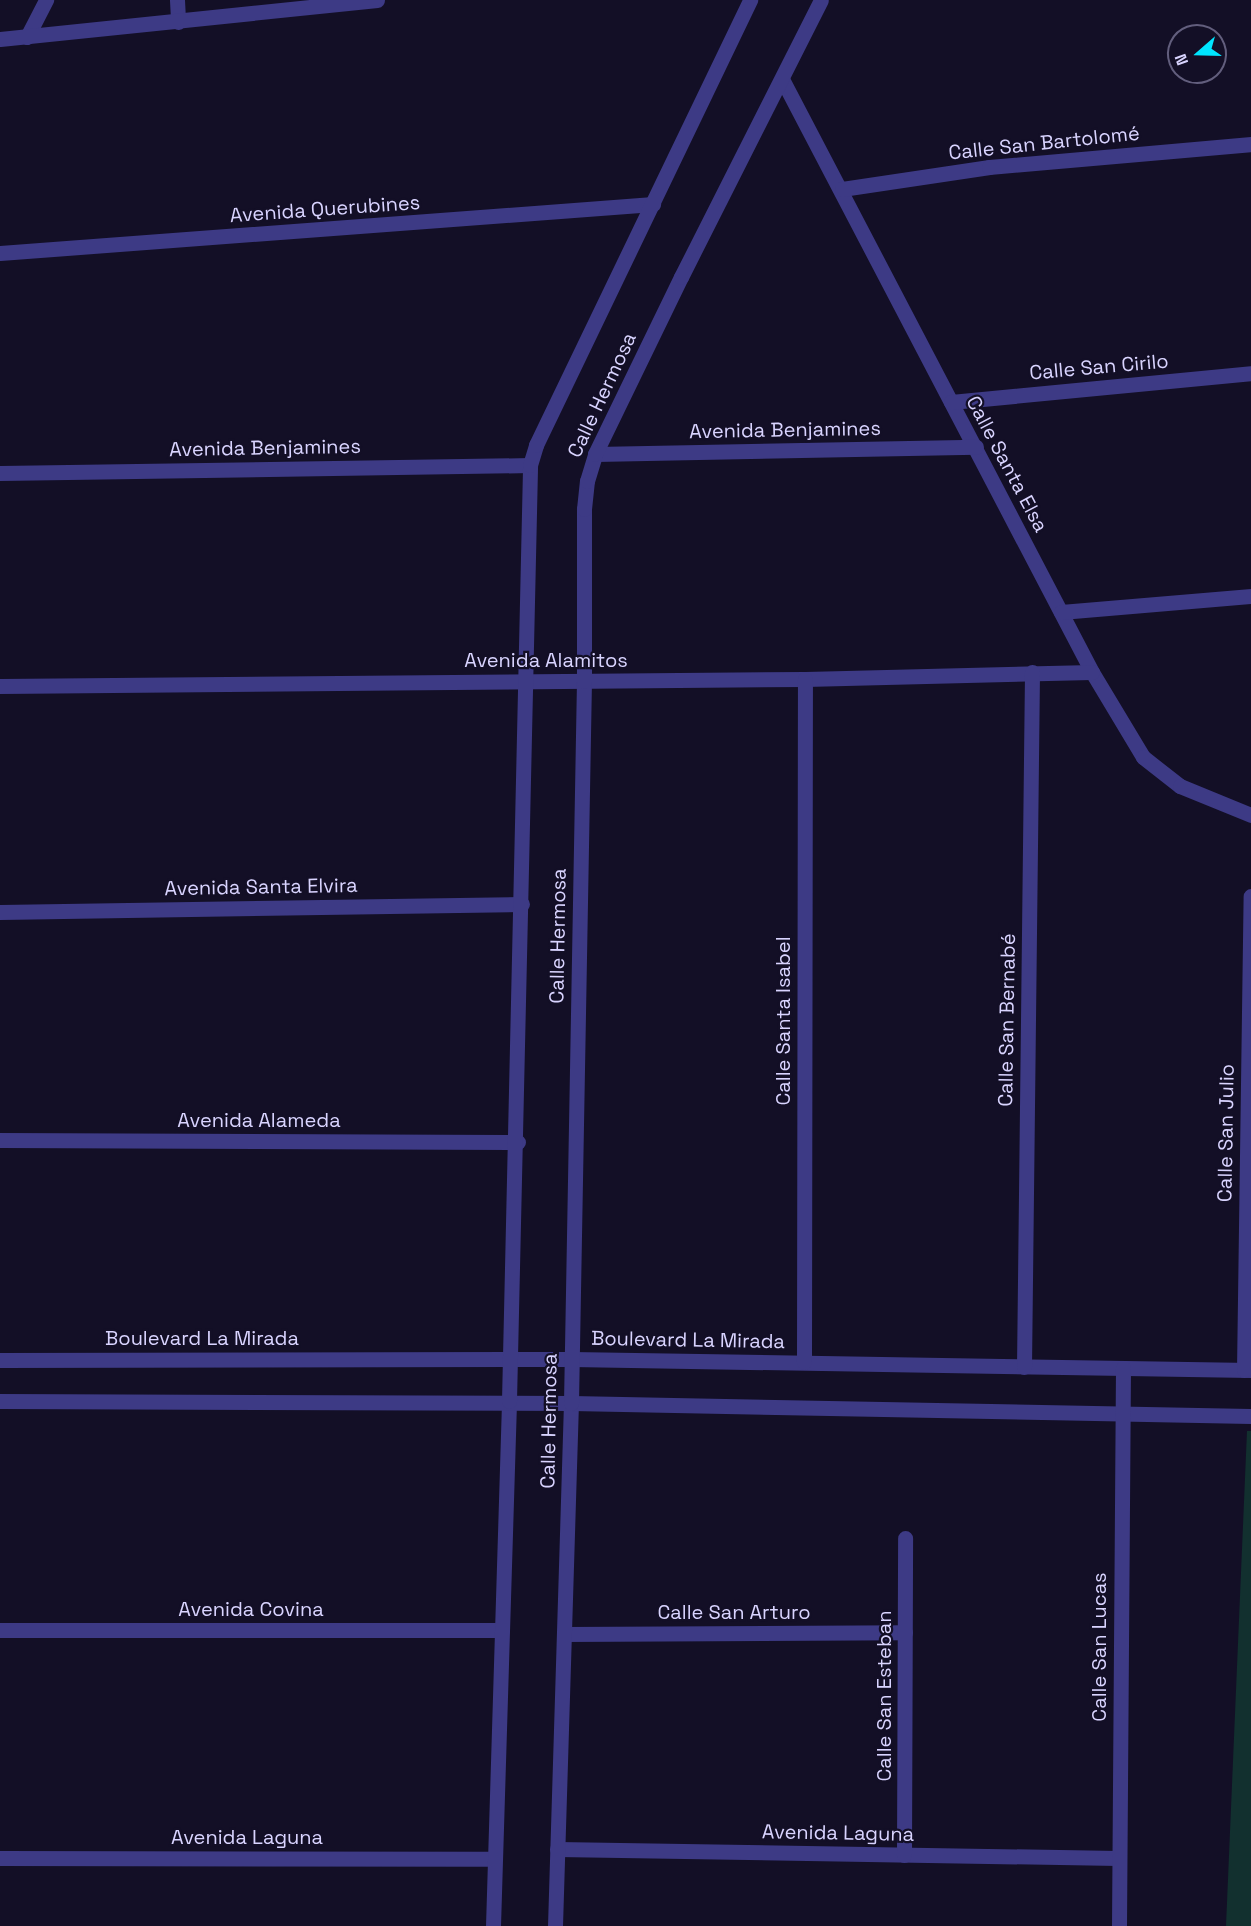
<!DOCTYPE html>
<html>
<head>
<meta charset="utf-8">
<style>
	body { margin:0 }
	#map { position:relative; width:1251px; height:1926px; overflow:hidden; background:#130f26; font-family:"Space Grotesk",sans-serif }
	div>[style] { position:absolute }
	.green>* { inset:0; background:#12302f }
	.minor>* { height:15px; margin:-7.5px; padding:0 7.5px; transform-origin:7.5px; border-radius:7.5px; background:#3d3a85 }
	.tertiary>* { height:15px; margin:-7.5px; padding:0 7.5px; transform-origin:7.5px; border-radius:7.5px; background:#3d3a85 }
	span { translate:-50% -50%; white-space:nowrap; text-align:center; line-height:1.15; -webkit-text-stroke:4.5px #130f26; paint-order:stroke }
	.street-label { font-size:20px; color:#d9d4ff }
	.north { position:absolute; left:1167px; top:24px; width:60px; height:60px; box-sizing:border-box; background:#130f26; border:2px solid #625e7d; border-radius:50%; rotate:250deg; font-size:16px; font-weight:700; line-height:24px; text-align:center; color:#d9d4ff }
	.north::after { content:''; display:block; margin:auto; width:21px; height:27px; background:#00e5ff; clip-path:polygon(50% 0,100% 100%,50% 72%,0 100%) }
</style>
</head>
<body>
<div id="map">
	<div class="green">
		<i style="clip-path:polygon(1247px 1431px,1251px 1431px,1251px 1926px,1226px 1926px)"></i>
	</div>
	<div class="minor">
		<i style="left:177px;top:0;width:22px;rotate:87deg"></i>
		<i style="left:27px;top:37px;width:42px;rotate:-62.8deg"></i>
		<i style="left:0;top:39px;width:379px;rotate:-5.9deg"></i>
		<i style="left:782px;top:79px;width:669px;rotate:62.4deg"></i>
		<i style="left:1092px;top:672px;width:99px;rotate:59deg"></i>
		<i style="left:1143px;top:757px;width:47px;rotate:38.1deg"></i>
		<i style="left:1180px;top:786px;width:77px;rotate:22.2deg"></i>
		<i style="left:842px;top:189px;width:149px;rotate:-8.5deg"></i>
		<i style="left:989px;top:167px;width:263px;rotate:-5deg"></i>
		<i style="left:0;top:253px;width:655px;rotate:-4.29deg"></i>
		<i style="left:951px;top:402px;width:301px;rotate:-5.5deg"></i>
		<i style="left:595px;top:454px;width:381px;rotate:-1.1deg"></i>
		<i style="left:0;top:473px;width:530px;rotate:-0.86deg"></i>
		<i style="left:1061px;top:612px;width:191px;rotate:-4.8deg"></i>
		<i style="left:0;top:686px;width:805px;rotate:-0.5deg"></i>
		<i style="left:805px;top:679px;width:287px;rotate:-1.4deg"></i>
		<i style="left:0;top:912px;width:522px;rotate:-0.88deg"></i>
		<i style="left:0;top:1140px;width:518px;rotate:0.22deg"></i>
		<i style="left:571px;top:1359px;width:680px;rotate:0.93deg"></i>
		<i style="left:804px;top:1362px;width:683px;rotate:-89.92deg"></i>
		<i style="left:1024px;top:1367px;width:695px;rotate:-89.34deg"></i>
		<i style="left:1244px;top:1370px;width:474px;rotate:-89.2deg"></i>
		<i style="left:0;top:1630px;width:502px"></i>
		<i style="left:564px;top:1634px;width:341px;rotate:-0.3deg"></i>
		<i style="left:557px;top:1849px;width:561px;rotate:0.92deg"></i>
		<i style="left:904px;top:1855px;width:317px;rotate:-89.8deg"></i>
		<i style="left:0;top:1858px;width:494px;rotate:0.1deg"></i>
		<i style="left:493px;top:1926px;width:525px;rotate:-88.25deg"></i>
		<i style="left:555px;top:1926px;width:523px;rotate:-88.25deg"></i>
		<i style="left:571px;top:1403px;width:680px;rotate:1.1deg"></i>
		<i style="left:1119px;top:1926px;width:558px;rotate:-89.59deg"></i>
	</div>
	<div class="tertiary">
		<i style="left:0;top:1360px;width:571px;rotate:-0.1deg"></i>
		<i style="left:0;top:1401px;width:571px;rotate:0.2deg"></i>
		<i style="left:571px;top:1403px;width:722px;rotate:-88.97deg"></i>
		<i style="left:584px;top:681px;width:172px;rotate:-90deg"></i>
		<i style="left:584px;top:509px;width:28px;rotate:-84deg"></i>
		<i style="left:587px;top:481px;width:28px;rotate:-73deg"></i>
		<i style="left:595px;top:454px;width:197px;rotate:-64.1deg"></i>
		<i style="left:681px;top:277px;width:310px;rotate:-63.2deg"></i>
		<i style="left:509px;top:1401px;width:936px;rotate:-88.71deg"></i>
		<i style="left:530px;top:465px;width:21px;rotate:-73deg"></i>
		<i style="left:536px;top:445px;width:494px;rotate:-64.3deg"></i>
	</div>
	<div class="street-label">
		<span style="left:1044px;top:143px;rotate:-6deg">Calle San Bartolomé</span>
		<span style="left:325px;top:209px;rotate:-4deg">Avenida Querubines</span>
		<span style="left:1099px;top:367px;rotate:-5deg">Calle San Cirilo</span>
		<span style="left:602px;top:395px;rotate:-65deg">Calle Hermosa</span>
		<span style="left:785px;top:430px;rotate:-1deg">Avenida Benjamines</span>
		<span style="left:265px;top:448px;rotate:-1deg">Avenida Benjamines</span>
		<span style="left:1007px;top:464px;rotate:62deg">Calle Santa Elsa</span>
		<span style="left:546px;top:660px">Avenida Alamitos</span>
		<span style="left:261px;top:887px;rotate:-1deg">Avenida Santa Elvira</span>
		<span style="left:558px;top:936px;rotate:-89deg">Calle Hermosa</span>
		<span style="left:1007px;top:1020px;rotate:-89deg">Calle San Bernabé</span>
		<span style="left:783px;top:1021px;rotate:-90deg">Calle Santa Isabel</span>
		<span style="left:259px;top:1120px">Avenida Alameda</span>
		<span style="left:1226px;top:1133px;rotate:-89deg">Calle San Julio</span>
		<span style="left:202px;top:1338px">Boulevard La Mirada</span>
		<span style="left:688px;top:1340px;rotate:1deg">Boulevard La Mirada</span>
		<span style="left:549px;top:1421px;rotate:-89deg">Calle Hermosa</span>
		<span style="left:251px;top:1609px">Avenida Covina</span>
		<span style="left:734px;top:1612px">Calle San Arturo</span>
		<span style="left:1099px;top:1647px;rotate:-90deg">Calle San Lucas</span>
		<span style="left:884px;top:1696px;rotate:-90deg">Calle San Esteban</span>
		<span style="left:838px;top:1833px;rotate:1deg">Avenida Laguna</span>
		<span style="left:247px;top:1837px">Avenida Laguna</span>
	</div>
	<div class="north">N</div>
</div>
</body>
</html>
